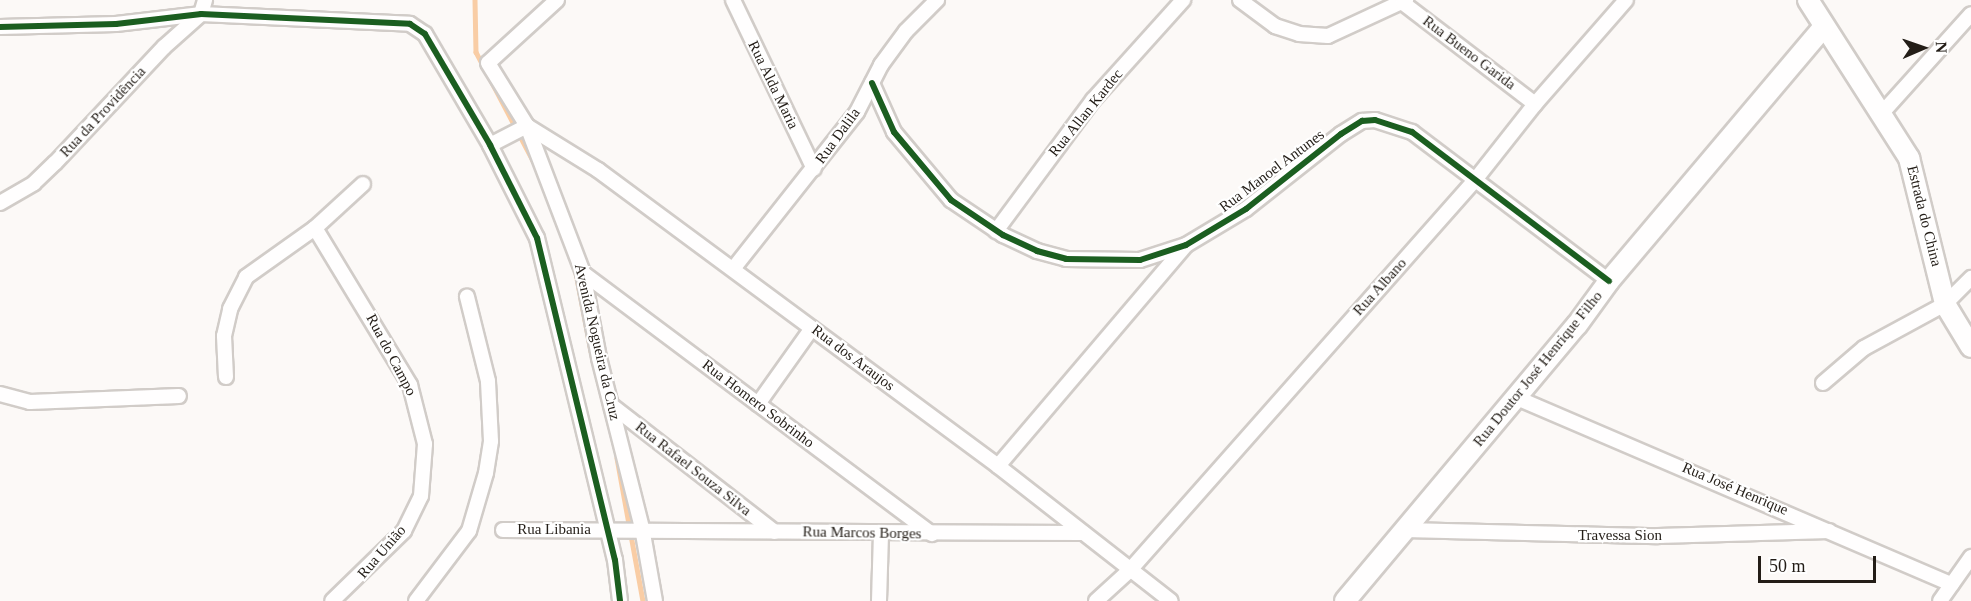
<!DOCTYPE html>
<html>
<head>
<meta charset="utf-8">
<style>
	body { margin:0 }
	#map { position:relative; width:1971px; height:601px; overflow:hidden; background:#fcf9f7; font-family:Georgia,serif }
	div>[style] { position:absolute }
	.stream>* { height:4.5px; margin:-2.25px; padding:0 2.25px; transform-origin:2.25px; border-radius:2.25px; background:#f9cda5 }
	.roads { filter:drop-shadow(2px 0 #d1ccc8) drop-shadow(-2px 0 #d1ccc8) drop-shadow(0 2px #d1ccc8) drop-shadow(0 -2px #d1ccc8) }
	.street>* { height:14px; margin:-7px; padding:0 7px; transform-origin:7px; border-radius:7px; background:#fffefe }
	.secondary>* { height:20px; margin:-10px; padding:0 10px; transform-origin:10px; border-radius:10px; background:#fffefe }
	.cycleway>* { height:6px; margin:-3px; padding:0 3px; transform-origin:3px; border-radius:3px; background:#1b5e20 }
	span { translate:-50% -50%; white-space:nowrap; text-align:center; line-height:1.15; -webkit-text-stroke:4.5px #fff; paint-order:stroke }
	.street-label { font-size:15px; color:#231d17 }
	.north { position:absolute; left:1893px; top:18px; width:60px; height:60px; -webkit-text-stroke:4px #fff; paint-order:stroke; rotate:88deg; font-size:16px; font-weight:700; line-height:24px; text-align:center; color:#231d17 }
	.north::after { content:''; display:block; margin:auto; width:21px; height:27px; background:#231d17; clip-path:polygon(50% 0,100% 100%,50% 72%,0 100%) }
	.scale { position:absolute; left:1758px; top:556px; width:118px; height:27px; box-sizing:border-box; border:3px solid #231d17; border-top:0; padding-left:8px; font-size:18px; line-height:21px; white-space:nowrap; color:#231d17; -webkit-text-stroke:4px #fff; paint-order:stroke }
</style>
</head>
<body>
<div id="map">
	<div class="stream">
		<i style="left:475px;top:0;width:52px;rotate:88.9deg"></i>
		<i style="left:476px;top:52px;width:131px;rotate:62.3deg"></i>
		<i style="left:575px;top:268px;width:85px;rotate:79.1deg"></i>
		<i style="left:617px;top:458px;width:145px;rotate:79.7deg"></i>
	</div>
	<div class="roads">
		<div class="street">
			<i style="left:557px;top:0;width:93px;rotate:137.6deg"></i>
			<i style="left:488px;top:63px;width:74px;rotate:58.2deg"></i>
			<i style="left:527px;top:126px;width:157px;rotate:69.1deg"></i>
			<i style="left:583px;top:273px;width:86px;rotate:79.3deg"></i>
			<i style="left:599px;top:358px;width:175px;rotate:75.8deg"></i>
			<i style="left:642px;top:528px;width:74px;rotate:79.9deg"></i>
			<i style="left:733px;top:0;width:187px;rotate:64.4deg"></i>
			<i style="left:1240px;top:0;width:44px;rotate:36.6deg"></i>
			<i style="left:1275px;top:26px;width:25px;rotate:18deg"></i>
			<i style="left:1299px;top:34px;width:29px;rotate:4deg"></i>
			<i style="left:1328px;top:36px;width:86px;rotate:-24.8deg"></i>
			<i style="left:1403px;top:3px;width:166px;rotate:37.4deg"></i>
			<i style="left:0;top:27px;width:116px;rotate:-1.5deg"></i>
			<i style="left:116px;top:24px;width:86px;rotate:-6.7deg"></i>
			<i style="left:201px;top:14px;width:209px;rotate:2.7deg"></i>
			<i style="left:410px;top:24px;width:18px;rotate:34deg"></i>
			<i style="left:425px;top:34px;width:129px;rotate:59.6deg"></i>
			<i style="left:490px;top:145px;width:104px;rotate:63.2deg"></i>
			<i style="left:537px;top:238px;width:331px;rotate:76.4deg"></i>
			<i style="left:615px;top:560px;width:41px;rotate:83deg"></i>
			<i style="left:872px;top:83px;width:54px;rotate:65.8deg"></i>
			<i style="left:894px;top:132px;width:89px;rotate:50deg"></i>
			<i style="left:951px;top:200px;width:63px;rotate:33.9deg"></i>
			<i style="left:1003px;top:235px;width:38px;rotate:25deg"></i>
			<i style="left:1037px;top:251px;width:30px;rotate:15deg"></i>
			<i style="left:1066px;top:259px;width:74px;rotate:0.8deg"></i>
			<i style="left:1140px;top:260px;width:48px;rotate:-18.1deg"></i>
			<i style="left:1186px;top:245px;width:70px;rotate:-31deg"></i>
			<i style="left:1246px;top:209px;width:121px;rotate:-38.3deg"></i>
			<i style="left:1341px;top:134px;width:25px;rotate:-32deg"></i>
			<i style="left:1362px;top:121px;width:13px;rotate:-4deg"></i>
			<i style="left:1375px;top:120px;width:39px;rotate:18deg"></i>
			<i style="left:1412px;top:132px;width:247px;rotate:37.1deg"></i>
			<i style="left:1882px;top:113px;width:133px;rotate:-48deg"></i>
			<i style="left:490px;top:145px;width:42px;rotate:-27.2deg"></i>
			<i style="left:527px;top:126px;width:84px;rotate:31.8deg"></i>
			<i style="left:598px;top:170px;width:498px;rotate:36.5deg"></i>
			<i style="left:998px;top:466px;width:219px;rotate:38deg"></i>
			<i style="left:0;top:203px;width:39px;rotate:-30deg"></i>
			<i style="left:34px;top:183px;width:29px;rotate:-44deg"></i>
			<i style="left:55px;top:163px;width:159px;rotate:-46.8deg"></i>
			<i style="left:164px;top:47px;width:50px;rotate:-41.7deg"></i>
			<i style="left:201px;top:14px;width:15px;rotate:-74deg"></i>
			<i style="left:315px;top:228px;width:184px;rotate:58.8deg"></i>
			<i style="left:410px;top:385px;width:61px;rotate:75.7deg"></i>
			<i style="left:425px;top:444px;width:52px;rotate:94.4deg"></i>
			<i style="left:421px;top:496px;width:39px;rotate:116deg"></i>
			<i style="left:404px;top:531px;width:100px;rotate:135.8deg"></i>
			<i style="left:996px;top:231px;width:163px;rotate:-53.5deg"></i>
			<i style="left:1093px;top:100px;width:135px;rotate:-48deg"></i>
			<i style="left:733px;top:269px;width:200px;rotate:-51.7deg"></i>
			<i style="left:857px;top:112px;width:53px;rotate:-62.9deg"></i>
			<i style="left:881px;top:65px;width:42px;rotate:-53.7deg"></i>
			<i style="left:906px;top:31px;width:44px;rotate:-45deg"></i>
			<i style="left:583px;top:273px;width:436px;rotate:36.8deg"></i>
			<i style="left:226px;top:377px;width:41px;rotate:-92.8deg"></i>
			<i style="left:224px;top:336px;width:28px;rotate:-77deg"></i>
			<i style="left:230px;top:309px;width:36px;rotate:-63deg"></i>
			<i style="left:246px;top:277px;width:85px;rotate:-35.4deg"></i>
			<i style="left:315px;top:228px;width:65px;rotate:-42.5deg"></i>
			<i style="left:1823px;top:383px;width:54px;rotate:-40.5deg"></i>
			<i style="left:1864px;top:348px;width:92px;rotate:-28.5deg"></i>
			<i style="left:1945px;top:304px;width:37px;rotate:-45deg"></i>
			<i style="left:0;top:394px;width:31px;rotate:15deg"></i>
			<i style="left:30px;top:402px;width:149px;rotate:-2.3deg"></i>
			<i style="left:1517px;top:398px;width:473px;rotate:23.2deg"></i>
			<i style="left:758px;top:404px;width:93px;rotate:-54.6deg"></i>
			<i style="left:611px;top:405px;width:207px;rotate:37.8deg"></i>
			<i style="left:998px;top:466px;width:289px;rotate:-49.6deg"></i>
			<i style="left:503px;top:530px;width:580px;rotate:0.3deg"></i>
			<i style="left:1405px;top:530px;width:253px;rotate:1.4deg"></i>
			<i style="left:1658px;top:536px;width:171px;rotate:-1.7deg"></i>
			<i style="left:416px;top:601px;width:88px;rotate:-52.9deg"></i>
			<i style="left:469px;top:531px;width:60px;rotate:-73.7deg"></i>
			<i style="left:486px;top:473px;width:32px;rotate:-81deg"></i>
			<i style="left:491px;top:441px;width:60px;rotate:-92.9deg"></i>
			<i style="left:488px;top:381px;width:87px;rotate:-104deg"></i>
			<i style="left:879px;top:601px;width:67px;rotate:-88.3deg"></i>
			<i style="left:1096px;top:601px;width:46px;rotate:-42.4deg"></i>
			<i style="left:1130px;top:570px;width:521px;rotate:-48.5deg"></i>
			<i style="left:1475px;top:180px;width:97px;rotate:-51.7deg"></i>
			<i style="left:1535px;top:104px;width:138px;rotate:-48.8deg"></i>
			<i style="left:1940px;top:601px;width:54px;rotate:-54.8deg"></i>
		</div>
		<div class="secondary">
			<i style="left:1808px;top:0;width:188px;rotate:57.4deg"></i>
			<i style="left:1909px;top:158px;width:150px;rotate:76.1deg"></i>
			<i style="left:1945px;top:304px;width:50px;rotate:58.8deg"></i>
			<i style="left:1345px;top:601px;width:361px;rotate:-50deg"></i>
			<i style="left:1577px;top:325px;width:54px;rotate:-54deg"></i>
			<i style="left:1609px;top:281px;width:333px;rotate:-49.8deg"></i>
		</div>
	</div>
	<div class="cycleway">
		<i style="left:0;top:27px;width:116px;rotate:-1.5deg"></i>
		<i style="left:116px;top:24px;width:86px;rotate:-6.7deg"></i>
		<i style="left:201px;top:14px;width:209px;rotate:2.7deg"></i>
		<i style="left:410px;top:24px;width:18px;rotate:34deg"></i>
		<i style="left:425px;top:34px;width:129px;rotate:59.6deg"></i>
		<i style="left:490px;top:145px;width:104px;rotate:63.2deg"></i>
		<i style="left:537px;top:238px;width:331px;rotate:76.4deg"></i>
		<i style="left:615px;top:560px;width:41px;rotate:83deg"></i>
		<i style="left:872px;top:83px;width:54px;rotate:65.8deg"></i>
		<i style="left:894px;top:132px;width:89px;rotate:50deg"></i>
		<i style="left:951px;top:200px;width:63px;rotate:33.9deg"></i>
		<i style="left:1003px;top:235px;width:38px;rotate:25deg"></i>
		<i style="left:1037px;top:251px;width:30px;rotate:15deg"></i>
		<i style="left:1066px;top:259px;width:74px;rotate:0.8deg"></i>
		<i style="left:1140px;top:260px;width:48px;rotate:-18.1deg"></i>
		<i style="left:1186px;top:245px;width:70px;rotate:-31deg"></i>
		<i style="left:1246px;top:209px;width:121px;rotate:-38.3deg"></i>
		<i style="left:1341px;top:134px;width:25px;rotate:-32deg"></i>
		<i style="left:1362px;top:121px;width:13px;rotate:-4deg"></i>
		<i style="left:1375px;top:120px;width:39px;rotate:18deg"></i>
		<i style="left:1412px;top:132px;width:247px;rotate:37.1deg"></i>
	</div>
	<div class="street-label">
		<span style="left:1469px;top:53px;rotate:37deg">Rua Bueno Garida</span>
		<span style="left:773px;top:85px;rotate:64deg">Rua Alda Maria</span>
		<span style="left:103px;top:112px;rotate:-47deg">Rua da Providência</span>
		<span style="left:1086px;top:113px;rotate:-51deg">Rua Allan Kardec</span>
		<span style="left:838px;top:136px;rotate:-54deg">Rua Dalila</span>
		<span style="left:1272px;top:171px;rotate:-37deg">Rua Manoel Antunes</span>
		<span style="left:1924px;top:216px;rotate:76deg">Estrada do China</span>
		<span style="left:1380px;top:287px;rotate:-48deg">Rua Albano</span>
		<span style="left:597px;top:342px;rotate:77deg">Avenida Nogueira da Cruz</span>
		<span style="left:391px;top:355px;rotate:62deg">Rua do Campo</span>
		<span style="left:853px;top:358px;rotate:37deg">Rua dos Araujos</span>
		<span style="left:1538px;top:369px;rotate:-51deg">Rua Doutor José Henrique Filho</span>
		<span style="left:758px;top:404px;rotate:37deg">Rua Homero Sobrinho</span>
		<span style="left:693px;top:469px;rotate:38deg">Rua Rafael Souza Silva</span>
		<span style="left:1735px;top:489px;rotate:23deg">Rua José Henrique</span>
		<span style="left:554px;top:530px">Rua Libania</span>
		<span style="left:862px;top:533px;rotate:1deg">Rua Marcos Borges</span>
		<span style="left:1620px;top:536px">Travessa Sion</span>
		<span style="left:382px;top:552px;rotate:-49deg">Rua União</span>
	</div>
	<div class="north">N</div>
	<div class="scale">50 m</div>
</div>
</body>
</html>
